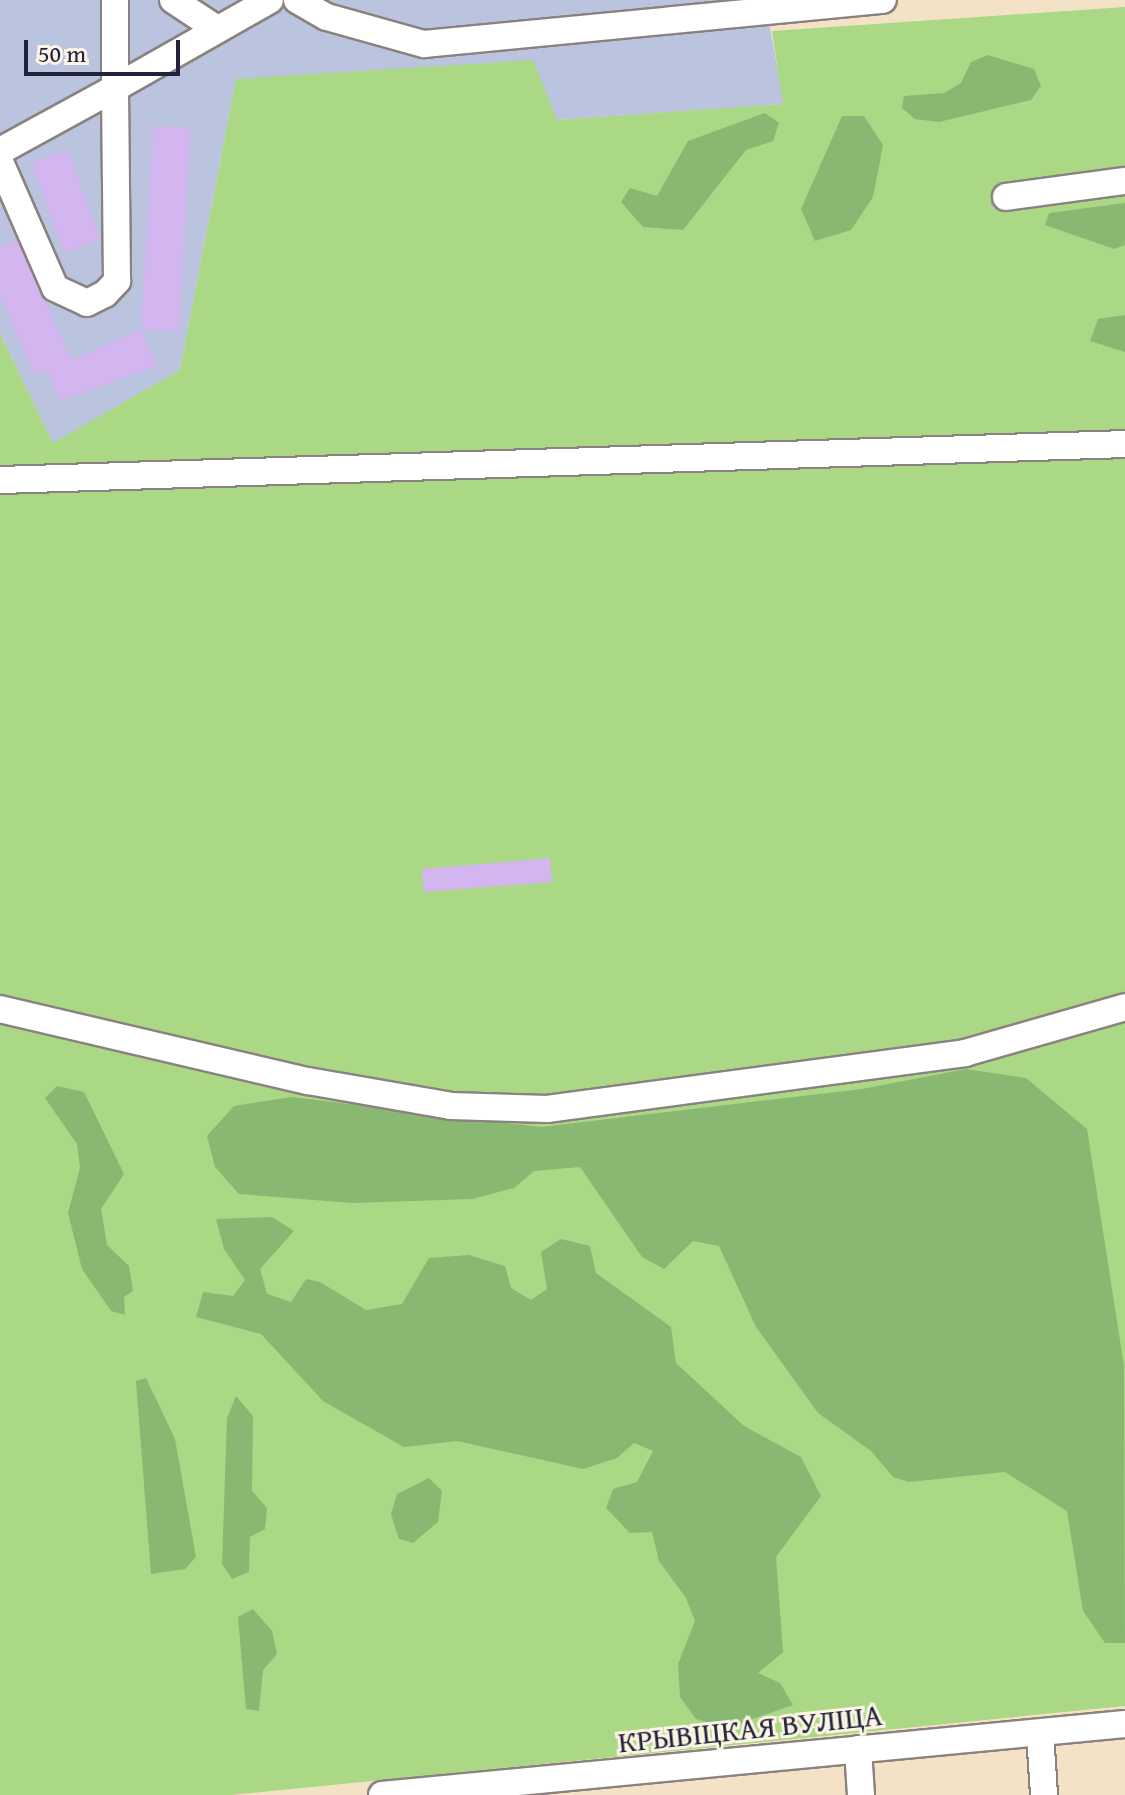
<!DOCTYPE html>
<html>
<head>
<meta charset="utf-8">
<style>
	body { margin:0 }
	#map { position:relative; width:1125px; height:1795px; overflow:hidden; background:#f4e2c6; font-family:"Gentium Book Plus",serif }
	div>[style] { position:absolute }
	.industrial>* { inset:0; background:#bac4de }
	.green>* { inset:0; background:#abd885 }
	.forest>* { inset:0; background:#88b872 }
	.building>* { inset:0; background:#d3b5ef }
	.roads { filter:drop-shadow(2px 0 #8b8280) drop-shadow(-2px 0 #8b8280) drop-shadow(0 2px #8b8280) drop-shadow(0 -2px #8b8280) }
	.minor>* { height:26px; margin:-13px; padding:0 13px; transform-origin:13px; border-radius:13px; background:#fff }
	span { translate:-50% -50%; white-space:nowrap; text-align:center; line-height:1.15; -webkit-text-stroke:6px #fcf5e5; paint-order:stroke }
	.street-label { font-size:30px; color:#22223b }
	.scale { position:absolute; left:24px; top:40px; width:156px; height:36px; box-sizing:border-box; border:4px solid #22223b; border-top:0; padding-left:10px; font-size:24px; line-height:28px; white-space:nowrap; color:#22223b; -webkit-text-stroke:6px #fcf5e5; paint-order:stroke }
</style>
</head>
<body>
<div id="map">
	<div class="industrial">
		<i style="clip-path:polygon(0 0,765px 0,784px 104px,557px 120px,236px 79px,180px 370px,53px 444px,0 334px)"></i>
	</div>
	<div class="green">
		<i style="clip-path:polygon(1125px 7px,1125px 1706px,232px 1795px,0 1795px,0 334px,53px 443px,180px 370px,236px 79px,533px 60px,557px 120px,783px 104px,772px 31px)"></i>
	</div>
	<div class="forest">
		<i style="clip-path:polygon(988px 55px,1034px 69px,1041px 86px,1031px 100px,939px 122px,915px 119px,902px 108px,904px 96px,944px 93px,961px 83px,971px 62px)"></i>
		<i style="clip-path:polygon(765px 113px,779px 123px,773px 141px,746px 150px,683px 230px,643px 227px,621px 202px,630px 188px,657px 196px,688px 141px)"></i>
		<i style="clip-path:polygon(842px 116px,864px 116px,883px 145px,873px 197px,851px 230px,815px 241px,801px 209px)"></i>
		<i style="clip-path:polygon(1125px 203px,1125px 245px,1114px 249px,1045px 225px,1049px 213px)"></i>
		<i style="clip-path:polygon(1125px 315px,1125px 352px,1090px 341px,1098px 319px)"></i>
		<i style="clip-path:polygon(966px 1069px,1026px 1078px,1087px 1129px,1124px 1366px,1125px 1643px,1105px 1643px,1083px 1611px,1067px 1511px,1005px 1472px,909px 1482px,893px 1477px,871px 1451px,818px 1413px,756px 1327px,719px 1246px,693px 1241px,664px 1269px,642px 1257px,580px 1167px,534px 1171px,514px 1188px,472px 1199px,352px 1203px,239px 1194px,215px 1167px,207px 1136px,234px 1106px,291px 1097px,541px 1127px,862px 1089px)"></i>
		<i style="clip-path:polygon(57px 1086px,84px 1092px,124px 1174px,101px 1209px,107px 1245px,129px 1266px,133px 1291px,124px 1297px,125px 1315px,111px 1311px,82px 1269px,68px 1213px,80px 1168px,77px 1144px,45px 1098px)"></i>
		<i style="clip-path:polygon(272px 1217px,294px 1231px,260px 1269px,267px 1294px,291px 1302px,306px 1279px,320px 1282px,366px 1310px,402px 1304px,429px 1258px,469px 1255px,505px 1266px,511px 1288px,531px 1300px,547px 1289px,541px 1252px,561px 1239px,590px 1246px,596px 1273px,671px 1327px,676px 1363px,744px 1426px,801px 1457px,821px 1496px,776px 1557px,783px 1652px,758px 1673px,780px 1683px,793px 1705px,727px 1728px,696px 1719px,680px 1697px,678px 1664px,695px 1621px,686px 1598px,659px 1561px,652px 1532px,630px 1533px,606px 1508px,613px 1489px,637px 1482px,653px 1451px,634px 1443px,617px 1458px,583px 1469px,457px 1441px,404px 1447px,323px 1401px,261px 1334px,196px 1317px,203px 1292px,233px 1296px,245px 1280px,224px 1249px,216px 1219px)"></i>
		<i style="clip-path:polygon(146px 1378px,175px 1439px,196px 1557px,185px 1569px,151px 1574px,136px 1381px)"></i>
		<i style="clip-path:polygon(236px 1396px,253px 1416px,252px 1491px,267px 1508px,265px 1529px,250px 1537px,249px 1572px,232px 1579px,222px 1564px,227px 1418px)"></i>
		<i style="clip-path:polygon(429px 1478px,442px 1491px,438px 1522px,413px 1543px,399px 1539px,391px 1514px,397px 1494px)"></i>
		<i style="clip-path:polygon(253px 1609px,272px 1631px,277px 1654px,263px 1670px,259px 1711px,246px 1709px,238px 1617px)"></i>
	</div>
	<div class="building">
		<i style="clip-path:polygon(153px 126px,191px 128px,179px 332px,141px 329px)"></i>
		<i style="clip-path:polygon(68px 150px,100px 240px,64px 253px,31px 163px)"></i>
		<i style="clip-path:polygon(17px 240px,72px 360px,141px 329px,157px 366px,60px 401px,47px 371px,35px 376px,0 296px,0 247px)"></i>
		<i style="clip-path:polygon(550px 858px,552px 882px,424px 892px,422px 869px)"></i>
	</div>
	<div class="roads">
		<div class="minor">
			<i style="left:173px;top:0;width:53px;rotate:33.4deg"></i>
			<i style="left:297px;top:0;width:34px;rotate:30deg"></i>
			<i style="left:327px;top:17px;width:101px;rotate:15.6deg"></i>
			<i style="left:424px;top:44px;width:461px;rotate:-5.5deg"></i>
			<i style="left:0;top:151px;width:131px;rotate:-28.7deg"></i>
			<i style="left:115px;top:88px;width:88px;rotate:-90deg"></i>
			<i style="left:0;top:162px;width:137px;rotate:66.4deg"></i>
			<i style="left:55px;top:288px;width:35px;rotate:25deg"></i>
			<i style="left:87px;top:303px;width:20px;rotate:-27deg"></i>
			<i style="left:105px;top:294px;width:18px;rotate:-47deg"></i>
			<i style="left:117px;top:281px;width:193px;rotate:-90.6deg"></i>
			<i style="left:115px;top:88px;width:178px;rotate:-29.6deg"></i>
			<i style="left:1006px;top:197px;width:120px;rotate:-7.7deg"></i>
			<i style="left:0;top:480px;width:1126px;rotate:-1.83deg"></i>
			<i style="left:0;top:1009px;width:316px;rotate:13.2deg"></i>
			<i style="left:308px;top:1081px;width:145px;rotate:9.9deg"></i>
			<i style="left:451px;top:1106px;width:96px;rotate:1.8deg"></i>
			<i style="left:547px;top:1109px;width:422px;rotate:-7.6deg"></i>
			<i style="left:965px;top:1053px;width:166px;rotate:-16deg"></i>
			<i style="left:1040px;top:1734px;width:61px;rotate:86.2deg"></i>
			<i style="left:858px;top:1749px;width:46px;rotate:86.3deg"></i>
			<i style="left:382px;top:1795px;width:746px;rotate:-5.46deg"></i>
		</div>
	</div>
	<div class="street-label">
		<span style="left:750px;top:1728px;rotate:-6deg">КРЫВІЦКАЯ ВУЛІЦА</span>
	</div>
	<div class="scale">50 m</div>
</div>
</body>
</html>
